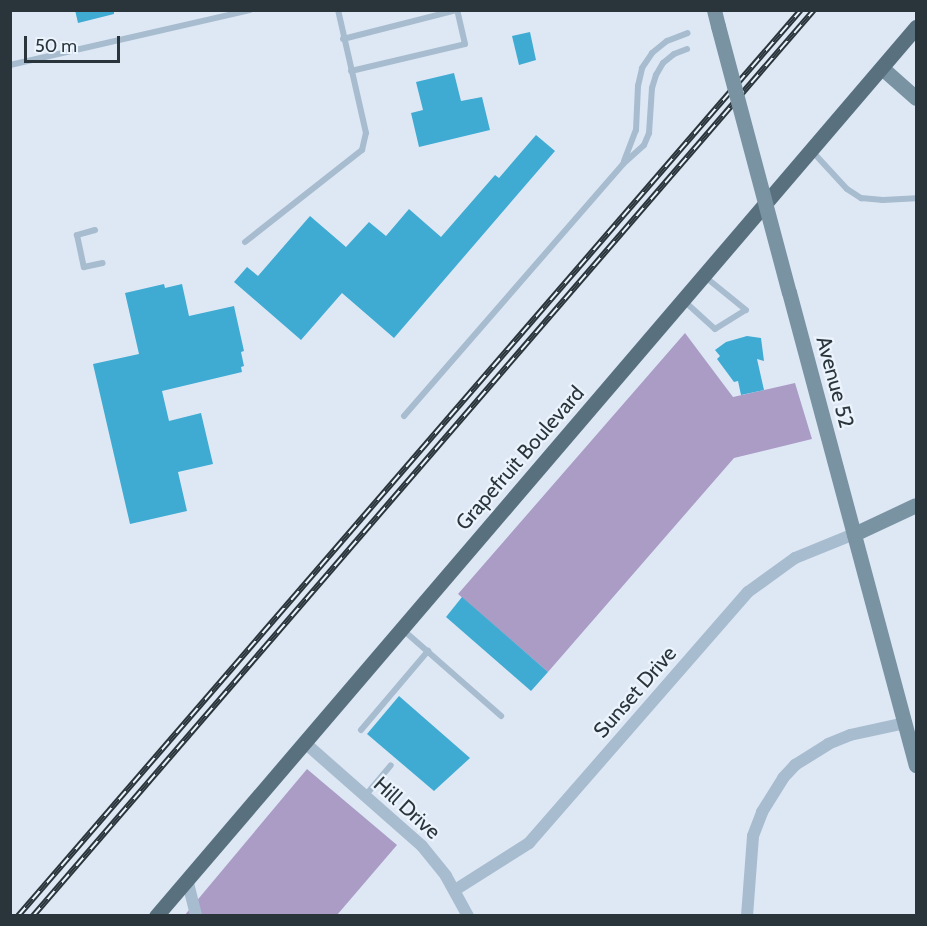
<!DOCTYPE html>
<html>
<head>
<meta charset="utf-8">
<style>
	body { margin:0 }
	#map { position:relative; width:927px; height:926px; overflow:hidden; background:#dee8f5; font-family:Cabin,sans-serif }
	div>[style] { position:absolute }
	.green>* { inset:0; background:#ab9cc6 }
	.building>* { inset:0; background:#3fabd2 }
	.service>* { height:6px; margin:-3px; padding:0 3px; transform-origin:3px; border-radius:3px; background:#a8bccf }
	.minor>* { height:12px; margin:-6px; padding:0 6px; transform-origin:6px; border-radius:6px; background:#a8bccf }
	.secondary>* { height:15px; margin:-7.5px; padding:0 7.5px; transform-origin:7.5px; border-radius:7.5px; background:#7993a3 }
	.primary>* { height:15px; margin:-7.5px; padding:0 7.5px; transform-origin:7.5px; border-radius:7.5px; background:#59717f }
	.rail>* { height:6px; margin-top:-3px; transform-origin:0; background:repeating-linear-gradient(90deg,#ebf3fc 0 11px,#29353b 0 22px); box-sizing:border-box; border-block:2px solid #29353b }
	.secondary-bridge>* { height:15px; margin:-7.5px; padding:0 7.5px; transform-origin:7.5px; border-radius:7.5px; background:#7993a3 }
	span { translate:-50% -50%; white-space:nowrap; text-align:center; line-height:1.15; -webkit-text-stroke:4.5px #ebf3fc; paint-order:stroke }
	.street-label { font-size:21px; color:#29353b }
	.frame { position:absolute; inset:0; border:12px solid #29353b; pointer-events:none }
	.scale { position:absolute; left:24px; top:36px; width:96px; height:27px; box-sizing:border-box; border:3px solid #29353b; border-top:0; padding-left:8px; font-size:18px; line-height:21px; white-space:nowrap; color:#29353b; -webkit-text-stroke:4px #ebf3fc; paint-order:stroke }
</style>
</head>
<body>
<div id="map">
	<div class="green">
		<i style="clip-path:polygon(685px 333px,733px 397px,795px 383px,812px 439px,734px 458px,548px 672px,458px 594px)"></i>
		<i style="clip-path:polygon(307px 769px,397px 845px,337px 915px,184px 916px)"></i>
	</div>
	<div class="building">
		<i style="clip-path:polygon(75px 10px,114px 10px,114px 14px,78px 23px)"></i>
		<i style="clip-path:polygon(530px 32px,536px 60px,519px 65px,512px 36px)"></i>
		<i style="clip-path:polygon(454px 73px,461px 101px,482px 97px,490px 130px,419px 147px,411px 113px,423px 110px,416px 82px)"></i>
		<i style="clip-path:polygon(536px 135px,555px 151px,394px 338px,342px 293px,301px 340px,234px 282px,247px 267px,258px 276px,310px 216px,346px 247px,369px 222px,386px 236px,409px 209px,441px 237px,495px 175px,499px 178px)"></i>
		<i style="clip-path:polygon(164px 284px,165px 288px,182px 284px,189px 316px,234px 306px,244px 351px,241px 352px,244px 366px,241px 367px,242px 372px,162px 391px,169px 421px,201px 413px,213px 464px,178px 472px,187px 511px,130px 524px,93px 364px,139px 354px,125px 293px)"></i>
		<i style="clip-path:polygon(747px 336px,761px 338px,764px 361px,757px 359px,764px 390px,741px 395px,738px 381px,734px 382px,717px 359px,720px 356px,715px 350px,726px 342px)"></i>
		<i style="clip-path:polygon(462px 597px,548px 672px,531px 691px,446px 617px)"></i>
		<i style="clip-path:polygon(399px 696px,470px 758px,434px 791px,367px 734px)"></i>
	</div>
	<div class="service">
		<i style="left:343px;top:39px;width:118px;rotate:-14.3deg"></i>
		<i style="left:10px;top:65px;width:246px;rotate:-12.9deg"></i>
		<i style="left:351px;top:71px;width:117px;rotate:-13.3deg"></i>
		<i style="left:465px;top:44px;width:35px;rotate:-103deg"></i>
		<i style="left:811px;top:150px;width:53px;rotate:47.3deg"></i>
		<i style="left:847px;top:189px;width:17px;rotate:33deg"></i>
		<i style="left:861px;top:198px;width:22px;rotate:5deg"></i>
		<i style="left:883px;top:200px;width:33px;rotate:-3deg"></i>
		<i style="left:624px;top:161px;width:33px;rotate:-69deg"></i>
		<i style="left:636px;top:130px;width:44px;rotate:-87.4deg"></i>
		<i style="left:638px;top:86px;width:18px;rotate:-77deg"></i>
		<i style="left:642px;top:68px;width:18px;rotate:-56deg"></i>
		<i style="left:652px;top:53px;width:19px;rotate:-39deg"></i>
		<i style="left:667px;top:41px;width:22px;rotate:-21deg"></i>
		<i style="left:95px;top:230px;width:19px;rotate:164deg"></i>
		<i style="left:77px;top:235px;width:33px;rotate:78deg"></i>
		<i style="left:84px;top:267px;width:19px;rotate:-12deg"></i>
		<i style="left:245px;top:242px;width:149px;rotate:-38.2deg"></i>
		<i style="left:362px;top:150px;width:17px;rotate:-77deg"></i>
		<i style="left:366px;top:133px;width:126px;rotate:-102.8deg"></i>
		<i style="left:683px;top:300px;width:43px;rotate:42.2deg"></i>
		<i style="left:715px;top:329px;width:36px;rotate:-32deg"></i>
		<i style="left:746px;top:310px;width:54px;rotate:-141deg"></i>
		<i style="left:404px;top:416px;width:334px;rotate:-49deg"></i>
		<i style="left:623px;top:164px;width:28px;rotate:-42deg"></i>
		<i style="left:644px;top:145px;width:13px;rotate:-67deg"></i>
		<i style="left:649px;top:133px;width:45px;rotate:-86.2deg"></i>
		<i style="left:652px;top:88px;width:14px;rotate:-73deg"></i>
		<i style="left:656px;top:75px;width:14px;rotate:-60deg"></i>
		<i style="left:663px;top:63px;width:14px;rotate:-39deg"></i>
		<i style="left:674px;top:54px;width:14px;rotate:-21deg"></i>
		<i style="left:402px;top:629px;width:132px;rotate:41.3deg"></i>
		<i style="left:361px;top:730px;width:104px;rotate:-49.7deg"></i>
		<i style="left:365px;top:796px;width:40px;rotate:-50deg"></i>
	</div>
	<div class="minor">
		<i style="left:304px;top:742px;width:157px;rotate:41.4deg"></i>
		<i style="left:422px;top:846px;width:38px;rotate:51deg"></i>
		<i style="left:446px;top:876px;width:46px;rotate:61.2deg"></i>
		<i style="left:187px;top:879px;width:38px;rotate:76deg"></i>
		<i style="left:455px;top:890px;width:88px;rotate:-32.4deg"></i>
		<i style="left:529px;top:843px;width:333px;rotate:-48.9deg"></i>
		<i style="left:748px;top:592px;width:58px;rotate:-35.9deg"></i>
		<i style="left:795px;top:558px;width:64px;rotate:-22.1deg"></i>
		<i style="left:747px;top:916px;width:80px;rotate:-85.7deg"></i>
		<i style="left:753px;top:836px;width:26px;rotate:-69deg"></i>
		<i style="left:762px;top:812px;width:40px;rotate:-58deg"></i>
		<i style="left:783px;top:778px;width:18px;rotate:-47deg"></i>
		<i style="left:795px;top:765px;width:39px;rotate:-32deg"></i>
		<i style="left:828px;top:744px;width:24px;rotate:-22deg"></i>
		<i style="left:850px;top:735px;width:56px;rotate:-12.3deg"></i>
	</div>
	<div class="secondary">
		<i style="left:714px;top:10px;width:16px;rotate:76deg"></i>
		<i style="left:882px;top:68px;width:45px;rotate:41.4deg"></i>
		<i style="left:789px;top:292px;width:490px;rotate:75deg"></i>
		<i style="left:854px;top:534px;width:68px;rotate:-25.1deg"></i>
	</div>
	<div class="primary">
		<i style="left:156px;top:916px;width:1170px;rotate:-49.47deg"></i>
	</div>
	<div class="rail">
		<i style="left:18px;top:916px;width:1197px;rotate:-49.17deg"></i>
		<i style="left:33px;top:916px;width:1196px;rotate:-49.24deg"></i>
	</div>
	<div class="secondary-bridge">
		<i style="left:718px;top:26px;width:275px;rotate:75.1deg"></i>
	</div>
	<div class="street-label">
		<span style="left:835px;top:382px;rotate:75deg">Avenue 52</span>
		<span style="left:520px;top:458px;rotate:-49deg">Grapefruit Boulevard</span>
		<span style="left:635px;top:692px;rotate:-49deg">Sunset Drive</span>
		<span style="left:407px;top:808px;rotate:42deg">Hill Drive</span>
	</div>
	<div class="frame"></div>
	<div class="scale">50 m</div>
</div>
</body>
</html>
